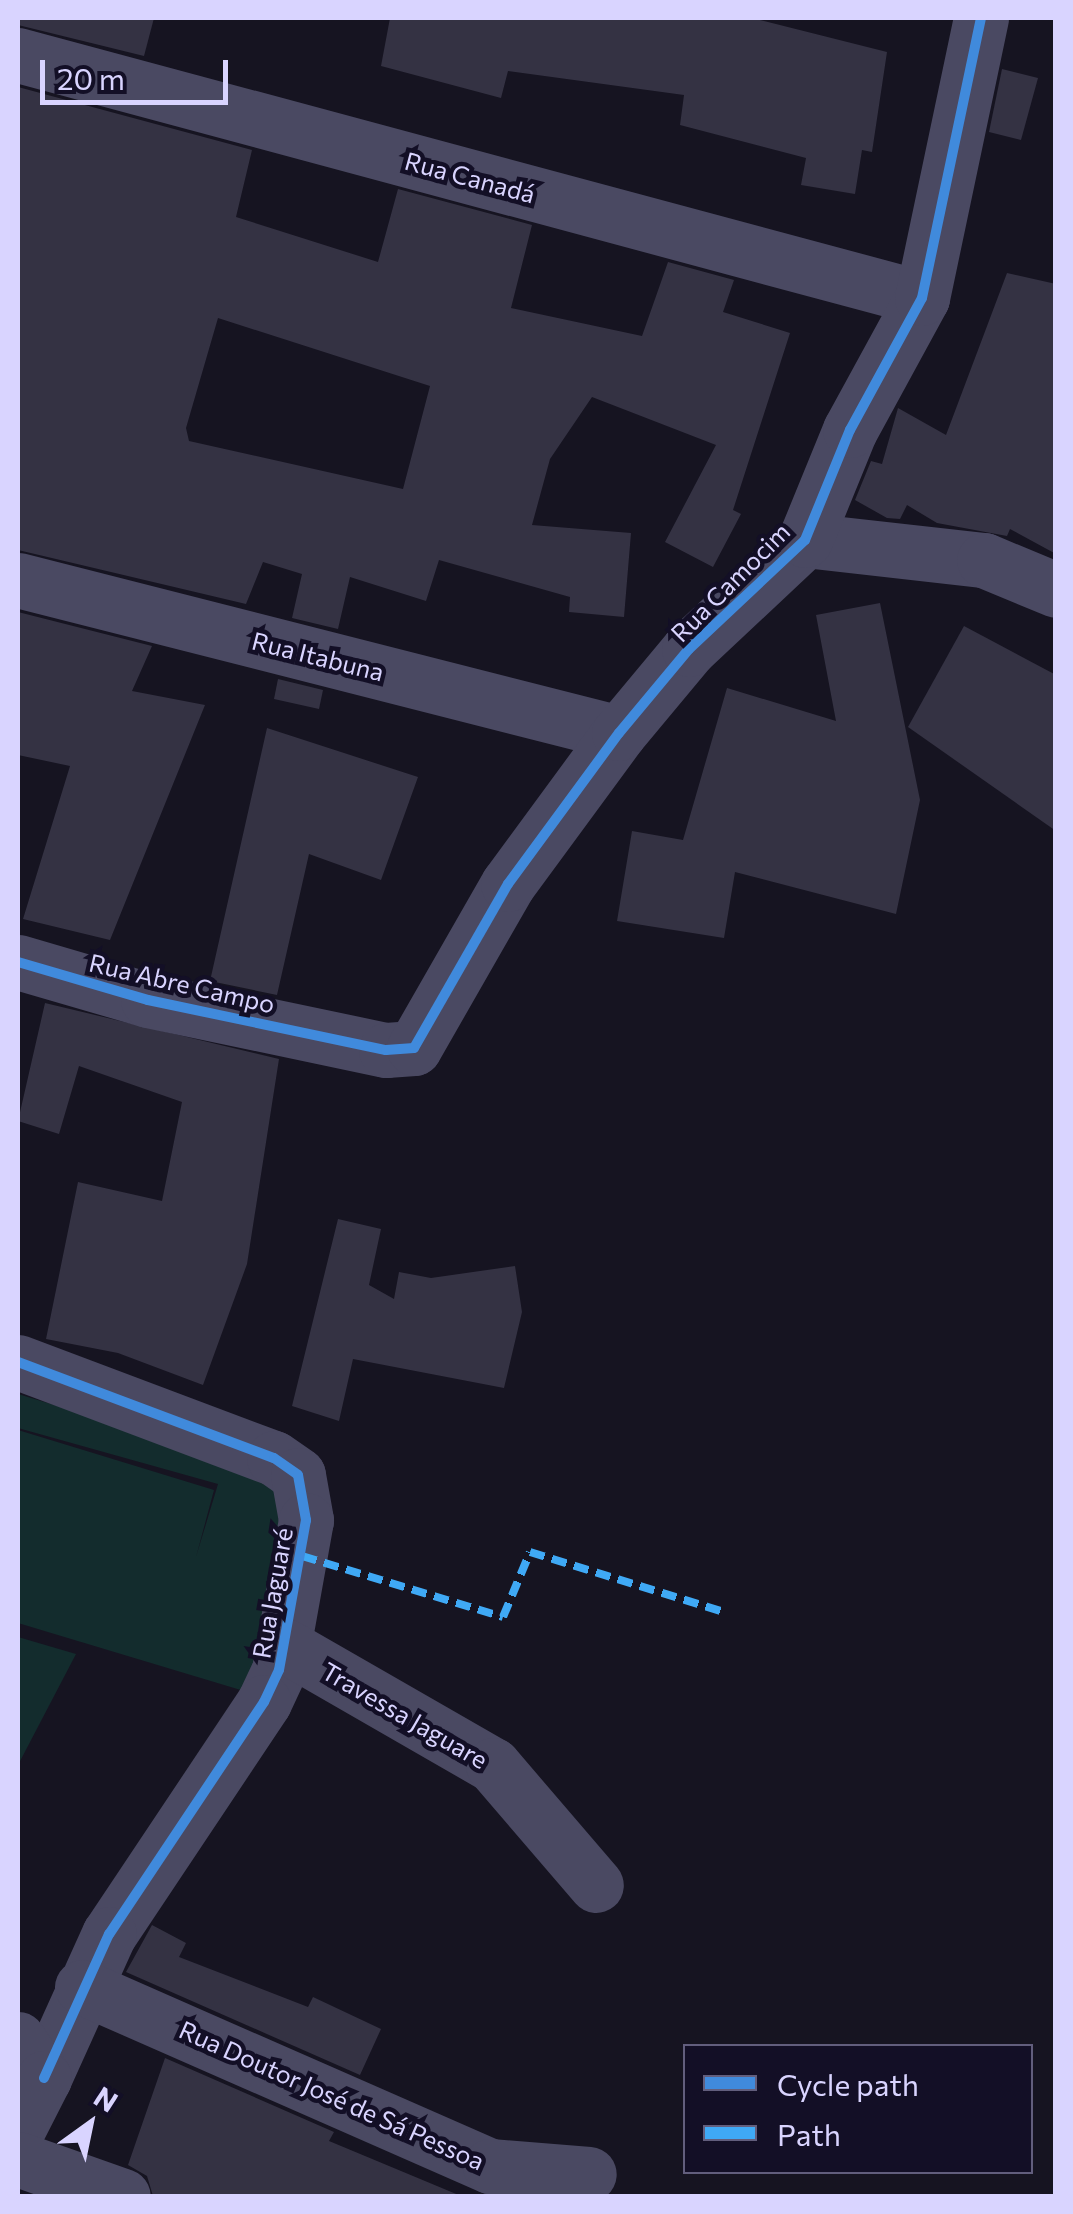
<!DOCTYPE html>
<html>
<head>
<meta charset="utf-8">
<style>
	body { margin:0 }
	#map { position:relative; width:1073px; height:2214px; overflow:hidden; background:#161421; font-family:Commissioner,sans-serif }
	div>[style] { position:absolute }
	.green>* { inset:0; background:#132c2d }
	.building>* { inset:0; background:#343243 }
	.street>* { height:55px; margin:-27.5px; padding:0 27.5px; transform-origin:27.5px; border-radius:27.5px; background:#4a4962 }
	.quiet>* { height:8px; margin-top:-4px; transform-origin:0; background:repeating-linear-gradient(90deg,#3fa9f5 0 15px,transparent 0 23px) }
	.cycleway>* { height:10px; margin:-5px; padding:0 5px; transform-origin:5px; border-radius:5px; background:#408adc }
	span { translate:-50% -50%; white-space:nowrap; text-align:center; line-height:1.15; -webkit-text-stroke:9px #130f26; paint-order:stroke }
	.street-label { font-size:25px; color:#d9d4ff }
	.frame { position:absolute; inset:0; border:20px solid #d9d4ff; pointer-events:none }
	.legend { position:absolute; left:683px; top:2044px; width:350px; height:130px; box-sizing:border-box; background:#130f26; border:2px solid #625e7d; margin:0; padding:12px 18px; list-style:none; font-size:30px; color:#d9d4ff }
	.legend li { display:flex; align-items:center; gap:20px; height:50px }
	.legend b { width:50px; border:2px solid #625e7d }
	.north { position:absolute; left:40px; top:2074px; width:100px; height:100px; -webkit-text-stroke:8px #130f26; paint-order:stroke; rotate:33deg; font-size:28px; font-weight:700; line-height:40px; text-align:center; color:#d9d4ff }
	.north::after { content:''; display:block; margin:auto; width:35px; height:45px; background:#d9d4ff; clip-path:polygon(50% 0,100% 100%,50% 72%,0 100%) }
	.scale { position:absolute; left:40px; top:60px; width:188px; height:45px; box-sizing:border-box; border:5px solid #d9d4ff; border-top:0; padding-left:12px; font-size:30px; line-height:35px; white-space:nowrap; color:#d9d4ff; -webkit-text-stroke:8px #130f26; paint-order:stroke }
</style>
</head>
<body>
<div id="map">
	<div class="green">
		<i style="clip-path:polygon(18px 1394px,308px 1482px,254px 1694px,18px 1623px,18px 1430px,214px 1490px,196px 1557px,218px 1484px,18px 1428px)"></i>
		<i style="clip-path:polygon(18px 1637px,76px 1654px,18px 1765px)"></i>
	</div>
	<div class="building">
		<i style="clip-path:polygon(18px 18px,154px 18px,144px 56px,18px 25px)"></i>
		<i style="clip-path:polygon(390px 18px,752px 18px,887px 52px,872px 152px,862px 150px,855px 194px,801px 185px,806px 158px,680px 125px,684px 95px,508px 71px,501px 98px,381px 66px)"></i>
		<i style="clip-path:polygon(1002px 69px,1038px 78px,1021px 140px,989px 132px)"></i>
		<i style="clip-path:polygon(evenodd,18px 87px,252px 150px,236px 217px,378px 262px,398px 189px,532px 225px,511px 308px,642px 336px,668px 262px,734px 280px,723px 312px,790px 333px,733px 510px,741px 514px,713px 567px,665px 542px,716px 445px,592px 397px,550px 459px,532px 525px,631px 533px,624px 617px,569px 612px,570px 597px,439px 560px,426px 601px,350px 577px,338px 629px,292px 618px,302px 574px,263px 562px,246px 604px,18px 550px,18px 87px,218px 318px,430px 386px,403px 489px,189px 441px,186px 428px,218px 318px)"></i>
		<i style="clip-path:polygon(1007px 273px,1056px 284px,1056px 554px,1010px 529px,1007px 536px,937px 523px,907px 505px,900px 519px,887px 518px,855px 500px,871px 461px,882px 464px,898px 408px,946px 435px)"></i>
		<i style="clip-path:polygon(880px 603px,920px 800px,896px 914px,735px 872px,724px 938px,617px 921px,632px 831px,683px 840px,727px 688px,836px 721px,816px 615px)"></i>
		<i style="clip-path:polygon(18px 612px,152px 646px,132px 691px,205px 705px,110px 940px,23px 919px,70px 766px,18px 755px)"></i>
		<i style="clip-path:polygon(964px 626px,1056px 675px,1056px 831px,908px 727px)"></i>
		<i style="clip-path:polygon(278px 679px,323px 690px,319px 709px,274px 699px)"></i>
		<i style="clip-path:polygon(267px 728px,418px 777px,381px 880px,309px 854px,277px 995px,210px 981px)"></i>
		<i style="clip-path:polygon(45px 1003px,279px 1059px,247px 1264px,203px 1385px,118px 1353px,46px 1339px,78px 1182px,162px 1201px,182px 1102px,79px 1066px,59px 1134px,18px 1121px)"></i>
		<i style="clip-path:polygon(338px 1219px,381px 1229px,369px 1285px,394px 1299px,399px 1272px,431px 1278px,515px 1266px,522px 1312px,504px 1388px,353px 1359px,339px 1421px,292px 1406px)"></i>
		<i style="clip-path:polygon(152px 1925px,186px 1943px,179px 1957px,308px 2007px,313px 1997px,381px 2029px,360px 2075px,126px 1972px)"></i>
		<i style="clip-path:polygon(165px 2058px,334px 2132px,329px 2141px,461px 2196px,153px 2196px,147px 2176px,128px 2165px)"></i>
	</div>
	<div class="street">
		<i style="left:18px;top:55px;width:936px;rotate:15.05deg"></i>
		<i style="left:805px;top:540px;width:180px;rotate:6.4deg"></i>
		<i style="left:984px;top:560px;width:78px;rotate:22.6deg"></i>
		<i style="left:18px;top:580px;width:620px;rotate:14.28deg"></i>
		<i style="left:18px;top:962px;width:135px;rotate:16.3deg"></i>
		<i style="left:148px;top:1000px;width:243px;rotate:11.9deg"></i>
		<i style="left:386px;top:1050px;width:28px;rotate:-4deg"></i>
		<i style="left:414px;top:1048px;width:189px;rotate:-60.2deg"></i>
		<i style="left:508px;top:884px;width:187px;rotate:-53.7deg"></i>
		<i style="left:619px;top:733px;width:109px;rotate:-50.2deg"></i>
		<i style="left:689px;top:649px;width:159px;rotate:-43.2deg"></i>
		<i style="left:805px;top:540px;width:119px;rotate:-67.8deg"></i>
		<i style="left:850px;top:430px;width:150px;rotate:-61.4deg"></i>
		<i style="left:922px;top:298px;width:286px;rotate:-78.1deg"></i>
		<i style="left:18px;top:1362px;width:273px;rotate:20.6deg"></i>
		<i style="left:274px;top:1458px;width:29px;rotate:35deg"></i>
		<i style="left:298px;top:1475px;width:46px;rotate:79.9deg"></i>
		<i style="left:306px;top:1520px;width:152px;rotate:100.2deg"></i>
		<i style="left:279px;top:1670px;width:35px;rotate:115deg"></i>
		<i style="left:264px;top:1702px;width:279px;rotate:123.7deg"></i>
		<i style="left:109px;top:1934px;width:158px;rotate:114.3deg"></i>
		<i style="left:284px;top:1645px;width:241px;rotate:29.9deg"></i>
		<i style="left:493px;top:1765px;width:158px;rotate:49.4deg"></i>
		<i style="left:82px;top:1987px;width:446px;rotate:23.7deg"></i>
		<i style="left:490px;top:2166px;width:99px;rotate:4.6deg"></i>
		<i style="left:18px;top:2039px;width:47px;rotate:56.3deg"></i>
		<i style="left:44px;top:2078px;width:57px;rotate:117deg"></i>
		<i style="left:18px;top:2159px;width:111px;rotate:19.4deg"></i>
	</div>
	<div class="quiet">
		<i style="left:302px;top:1556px;width:210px;rotate:16.9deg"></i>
		<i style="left:503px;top:1617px;width:70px;rotate:-67.4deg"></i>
		<i style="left:530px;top:1552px;width:200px;rotate:17.2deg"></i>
	</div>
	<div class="cycleway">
		<i style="left:18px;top:962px;width:135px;rotate:16.3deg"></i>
		<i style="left:148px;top:1000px;width:243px;rotate:11.9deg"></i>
		<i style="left:386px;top:1050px;width:28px;rotate:-4deg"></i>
		<i style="left:414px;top:1048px;width:189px;rotate:-60.2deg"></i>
		<i style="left:508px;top:884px;width:187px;rotate:-53.7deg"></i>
		<i style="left:619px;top:733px;width:109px;rotate:-50.2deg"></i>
		<i style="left:689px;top:649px;width:159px;rotate:-43.2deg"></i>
		<i style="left:805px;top:540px;width:119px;rotate:-67.8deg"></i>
		<i style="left:850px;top:430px;width:150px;rotate:-61.4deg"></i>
		<i style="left:922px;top:298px;width:286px;rotate:-78.1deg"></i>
		<i style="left:18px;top:1362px;width:273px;rotate:20.6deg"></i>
		<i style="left:274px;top:1458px;width:29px;rotate:35deg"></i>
		<i style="left:298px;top:1475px;width:46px;rotate:79.9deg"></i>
		<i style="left:306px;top:1520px;width:152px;rotate:100.2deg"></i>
		<i style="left:279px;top:1670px;width:35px;rotate:115deg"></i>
		<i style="left:264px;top:1702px;width:279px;rotate:123.7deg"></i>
		<i style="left:109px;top:1934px;width:158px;rotate:114.3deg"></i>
	</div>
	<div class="street-label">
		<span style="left:470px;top:177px;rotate:15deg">Rua Canadá</span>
		<span style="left:730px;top:582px;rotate:-45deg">Rua Camocim</span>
		<span style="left:318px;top:656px;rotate:14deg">Rua Itabuna</span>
		<span style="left:182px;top:983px;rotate:13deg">Rua Abre Campo</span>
		<span style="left:272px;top:1593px;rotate:-80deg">Rua Jaguaré</span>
		<span style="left:405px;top:1715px;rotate:30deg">Travessa Jaguare</span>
		<span style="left:332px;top:2095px;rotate:24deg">Rua Doutor José de Sá Pessoa</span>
	</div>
	<div class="frame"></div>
	<ul class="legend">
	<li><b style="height:12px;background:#408adc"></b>Cycle path</li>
	<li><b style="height:12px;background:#3fa9f5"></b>Path</li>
	</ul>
	<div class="north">N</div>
	<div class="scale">20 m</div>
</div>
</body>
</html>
